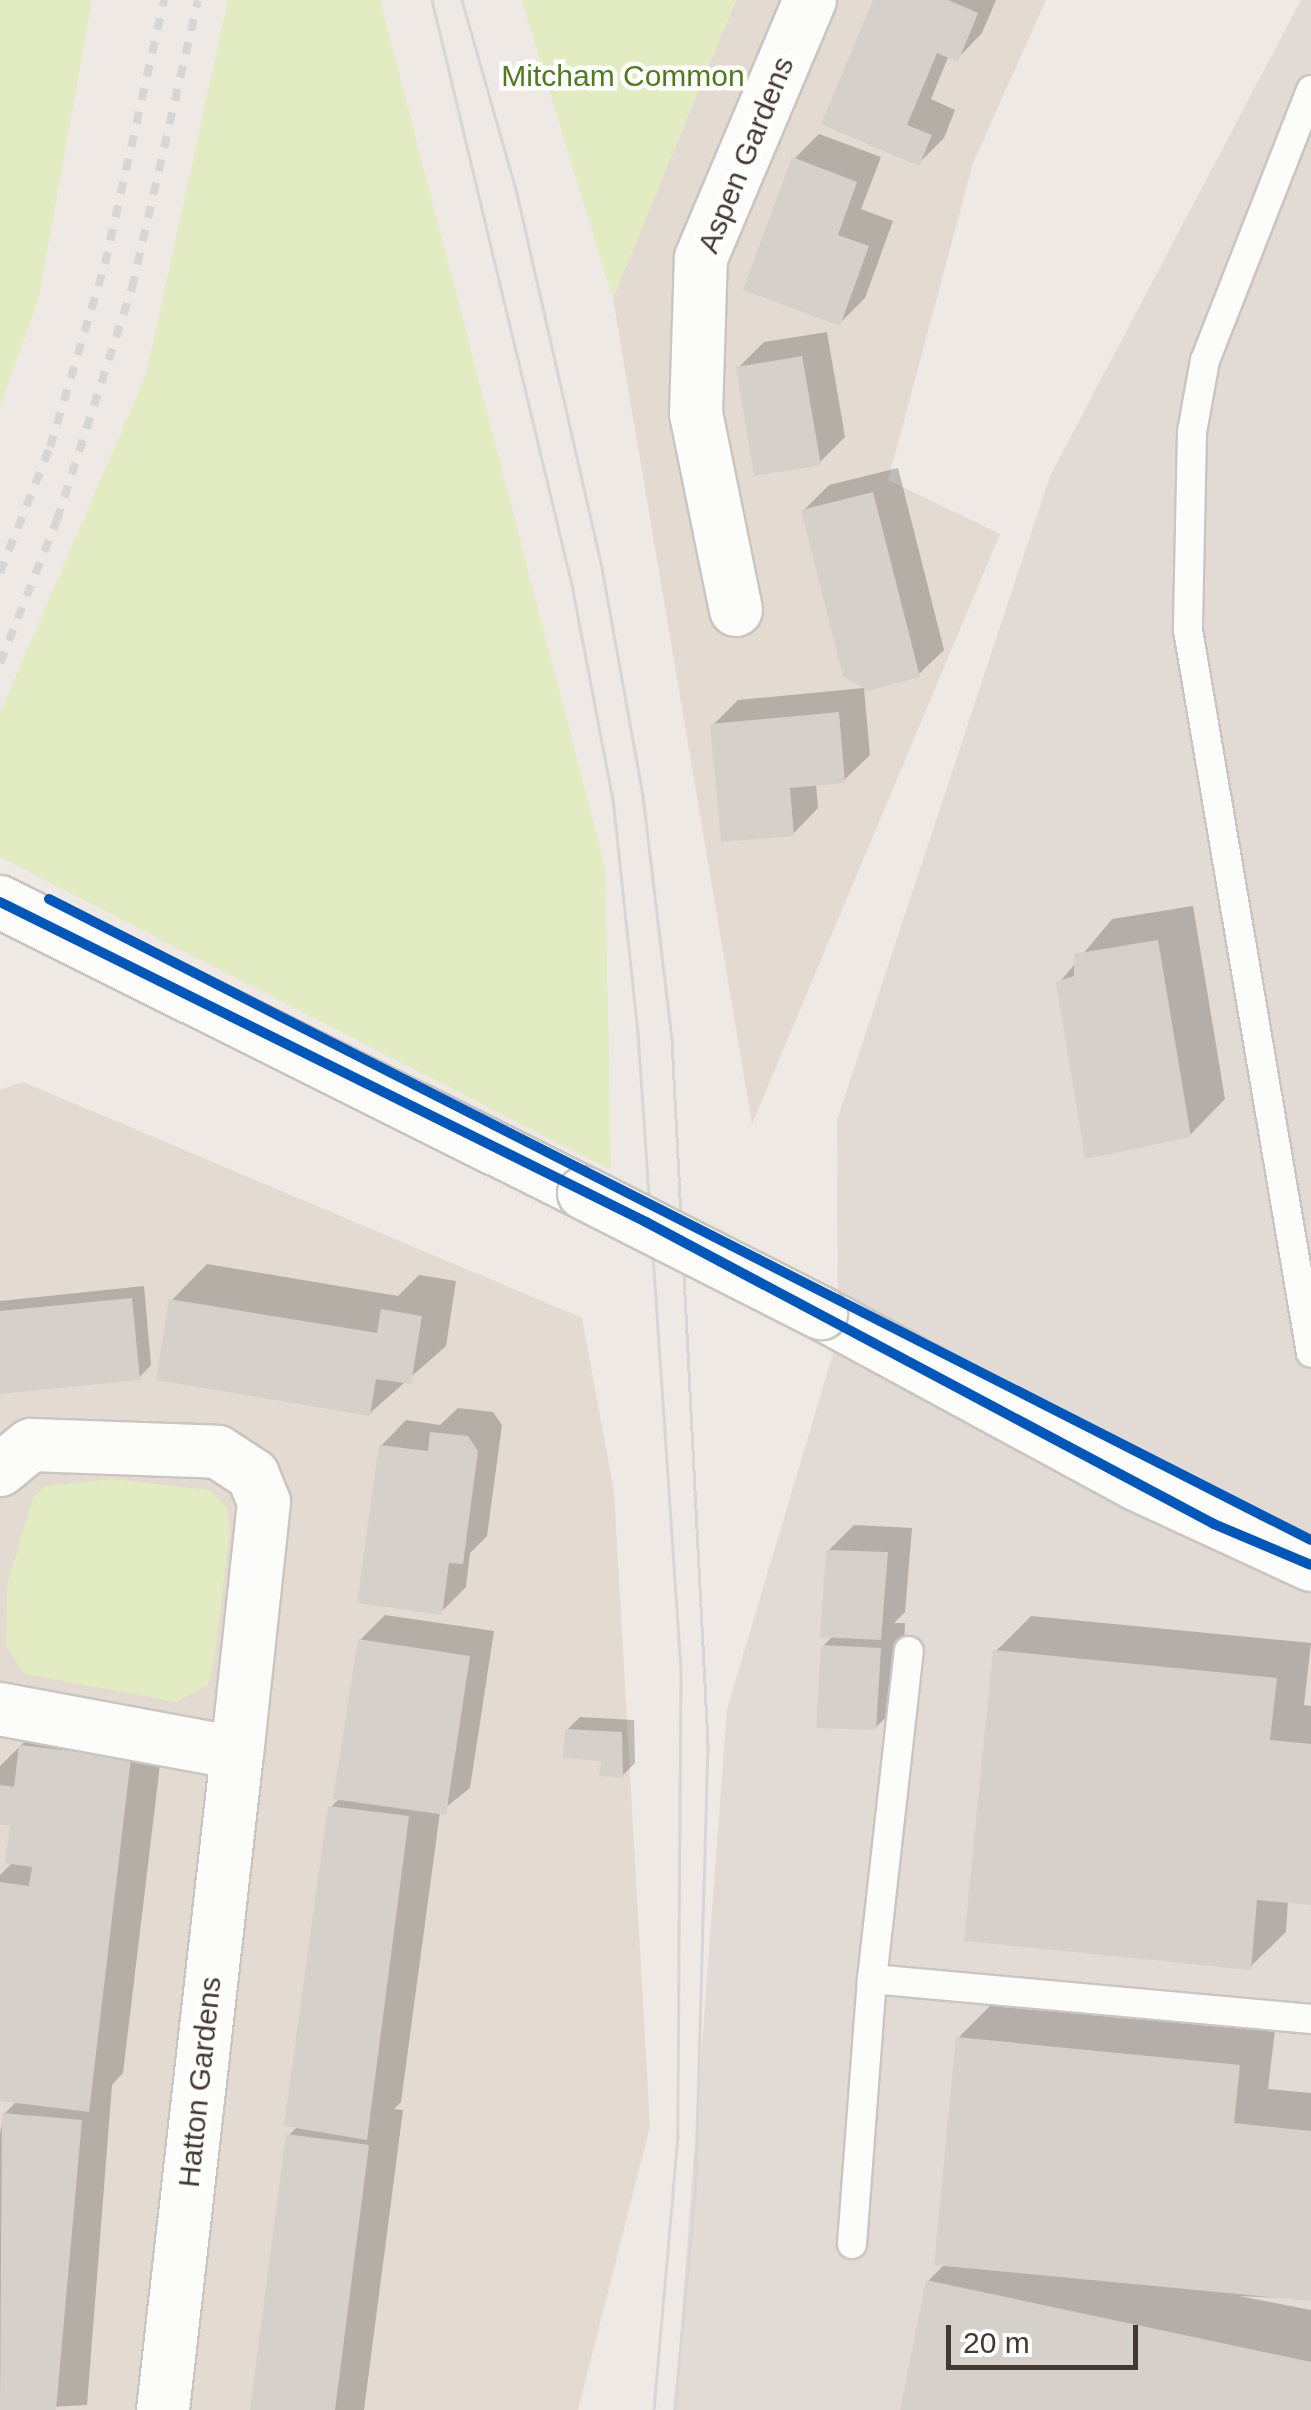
<!DOCTYPE html>
<html>
<head>
<meta charset="utf-8">
<style>
	body { margin:0 }
	#map { position:relative; width:1311px; height:2410px; overflow:hidden; background:#eee9e4; font-family:Helvetica,sans-serif }
	div>[style] { position:absolute }
	.residential>* { inset:0; background:#e3dad1 }
	.industrial>* { inset:0; background:#e1dad5 }
	.green>* { inset:0; background:#e2ebc1 }
	.shadow>* { inset:0; background:#0003 }
	.building>* { inset:0; background:#d6d0cb }
	.roads { filter:drop-shadow(2px 0 #cac5c0) drop-shadow(-2px 0 #cac5c0) drop-shadow(0 2px #cac5c0) drop-shadow(0 -2px #cac5c0) }
	.lane>* { height:28px; margin:-14px; padding:0 14px; transform-origin:14px; border-radius:14px; background:#fcfcfb }
	.street>* { height:52px; margin:-26px; padding:0 26px; transform-origin:26px; border-radius:26px; background:#fcfcfb }
	.tram>* { height:2.5px; margin:-1.25px; padding:0 1.25px; transform-origin:1.25px; border-radius:1.25px; background:#d7d6d6 }
	.rail>* { height:8px; margin-top:-4px; transform-origin:0; background:repeating-linear-gradient(90deg,#d7d6d6 0 12px,transparent 0 24px) }
	.bridges { filter:drop-shadow(2px 0 #cac5c0) drop-shadow(-2px 0 #cac5c0) drop-shadow(0 2px #cac5c0) drop-shadow(0 -2px #cac5c0) }
	.street-bridge>* { height:52px; margin:-26px; padding:0 26px; transform-origin:26px; border-radius:26px; background:#fcfcfb }
	.cycleway>* { height:10px; margin:-5px; padding:0 5px; transform-origin:5px; border-radius:5px; background:#0057b8 }
	span { translate:-50% -50%; white-space:nowrap; text-align:center; line-height:1.15; -webkit-text-stroke:9px #fff; paint-order:stroke }
	.park-label { font-size:30px; color:#517a1f }
	.street-label { font-size:30px; color:#443931 }
	.scale { position:absolute; left:946px; top:2325px; width:192px; height:45px; box-sizing:border-box; border:5px solid #443931; border-top:0; padding-left:12px; font-size:30px; line-height:35px; white-space:nowrap; color:#443931; -webkit-text-stroke:8px #fff; paint-order:stroke }
</style>
</head>
<body>
<div id="map">
	<div class="residential">
		<i style="clip-path:polygon(736px 0,1046px 0,973px 163px,888px 480px,1000px 534px,752px 1124px,613px 298px)"></i>
		<i style="clip-path:polygon(23px 1082px,582px 1318px,614px 1492px,650px 2126px,578px 2410px,0 2410px,0 1090px)"></i>
	</div>
	<div class="industrial">
		<i style="clip-path:polygon(1301px 0,1311px 0,1311px 2410px,675px 2410px,727px 1709px,838px 1337px,837px 1120px,1050px 476px)"></i>
	</div>
	<div class="green">
		<i style="clip-path:polygon(0 0,92px 0,39px 297px,0 407px)"></i>
		<i style="clip-path:polygon(228px 0,380px 0,605px 867px,611px 1170px,0 857px,0 713px,146px 375px)"></i>
		<i style="clip-path:polygon(522px 0,736px 0,613px 298px,584px 205px)"></i>
		<i style="clip-path:polygon(112px 1479px,209px 1490px,226px 1507px,230px 1530px,214px 1662px,208px 1685px,175px 1702px,25px 1674px,6px 1647px,7px 1585px,33px 1497px,45px 1486px)"></i>
	</div>
	<div class="shadow">
		<i style="clip-path:polygon(875px 0,996px 0,982px 33px,957px 59px,949px 55px,931px 99px,955px 110px,944px 138px,919px 163px,824px 123px)"></i>
		<i style="clip-path:polygon(819px 134px,881px 157px,861px 209px,893px 221px,865px 298px,840px 323px,794px 159px)"></i>
		<i style="clip-path:polygon(827px 332px,845px 437px,820px 462px,739px 367px,764px 342px)"></i>
		<i style="clip-path:polygon(898px 468px,944px 650px,918px 675px,804px 510px,829px 485px)"></i>
		<i style="clip-path:polygon(864px 688px,870px 755px,844px 780px,816px 783px,818px 808px,793px 834px,713px 725px,738px 700px)"></i>
		<i style="clip-path:polygon(1193px 906px,1225px 1099px,1190px 1135px,1059px 983px,1112px 919px)"></i>
		<i style="clip-path:polygon(207px 1264px,398px 1296px,419px 1275px,456px 1281px,446px 1346px,369px 1414px,172px 1300px)"></i>
		<i style="clip-path:polygon(144px 1286px,151px 1365px,139px 1378px,0 1391px,0 1301px)"></i>
		<i style="clip-path:polygon(458px 1408px,493px 1412px,502px 1425px,487px 1536px,470px 1553px,466px 1587px,441px 1612px,381px 1446px,406px 1420px,440px 1425px)"></i>
		<i style="clip-path:polygon(854px 1525px,912px 1528px,905px 1612px,894px 1623px,905px 1623px,901px 1703px,875px 1728px,823px 1646px,834px 1635px,828px 1551px)"></i>
		<i style="clip-path:polygon(385px 1615px,494px 1631px,470px 1788px,440px 1812px,401px 2102px,394px 2109px,403px 2110px,364px 2410px,252px 2410px,289px 2135px,298px 2126px,331px 1807px,341px 1797px,360px 1640px)"></i>
		<i style="clip-path:polygon(1031px 1616px,1311px 1643px,1304px 1705px,1311px 1706px,1311px 1903px,1288px 1900px,1286px 1932px,1250px 1967px,996px 1651px)"></i>
		<i style="clip-path:polygon(57px 1710px,165px 1723px,123px 2073px,112px 2085px,87px 2405px,0 2410px,0 2133px,4px 2114px,18px 2100px,0 2098px,0 1875px,13px 1862px,13px 1823px,0 1822px,0 1766px)"></i>
		<i style="clip-path:polygon(580px 1717px,634px 1720px,635px 1763px,622px 1776px,567px 1730px)"></i>
		<i style="clip-path:polygon(994px 2002px,1275px 2030px,1268px 2089px,1311px 2093px,1311px 2299px,1239px 2296px,1311px 2310px,1311px 2410px,903px 2410px,928px 2281px,945px 2264px,958px 2038px)"></i>
	</div>
	<div class="building">
		<i style="clip-path:polygon(873px 0,948px 0,978px 13px,958px 62px,937px 53px,907px 125px,932px 135px,919px 166px,821px 124px)"></i>
		<i style="clip-path:polygon(792px 157px,857px 182px,838px 235px,869px 246px,840px 326px,743px 290px)"></i>
		<i style="clip-path:polygon(802px 356px,821px 465px,754px 476px,736px 367px)"></i>
		<i style="clip-path:polygon(873px 492px,920px 677px,868px 691px,843px 676px,801px 510px)"></i>
		<i style="clip-path:polygon(839px 712px,845px 783px,790px 788px,794px 836px,721px 842px,710px 724px)"></i>
		<i style="clip-path:polygon(1158px 940px,1191px 1137px,1085px 1159px,1056px 982px,1074px 976px,1074px 954px)"></i>
		<i style="clip-path:polygon(132px 1298px,140px 1380px,0 1394px,0 1311px)"></i>
		<i style="clip-path:polygon(169px 1299px,377px 1333px,381px 1309px,422px 1316px,411px 1384px,376px 1379px,370px 1416px,156px 1380px)"></i>
		<i style="clip-path:polygon(430px 1432px,468px 1436px,478px 1451px,463px 1564px,449px 1563px,442px 1615px,357px 1603px,379px 1445px,428px 1451px)"></i>
		<i style="clip-path:polygon(826px 1550px,888px 1552px,881px 1640px,820px 1637px)"></i>
		<i style="clip-path:polygon(358px 1639px,470px 1656px,446px 1815px,333px 1799px)"></i>
		<i style="clip-path:polygon(821px 1645px,881px 1648px,876px 1730px,816px 1728px)"></i>
		<i style="clip-path:polygon(993px 1650px,1277px 1678px,1270px 1740px,1311px 1744px,1311px 1905px,1257px 1900px,1251px 1970px,964px 1941px)"></i>
		<i style="clip-path:polygon(565px 1729px,622px 1732px,623px 1778px,599px 1776px,601px 1761px,563px 1758px)"></i>
		<i style="clip-path:polygon(19px 1745px,131px 1758px,89px 2112px,0 2101px,0 1882px,29px 1886px,32px 1867px,5px 1863px,10px 1826px,0 1824px,0 1785px,14px 1787px)"></i>
		<i style="clip-path:polygon(328px 1806px,409px 1816px,367px 2140px,284px 2126px)"></i>
		<i style="clip-path:polygon(956px 2037px,1240px 2065px,1234px 2123px,1311px 2131px,1311px 2301px,934px 2265px)"></i>
		<i style="clip-path:polygon(2px 2113px,82px 2120px,56px 2410px,0 2410px)"></i>
		<i style="clip-path:polygon(286px 2134px,369px 2145px,335px 2410px,250px 2410px)"></i>
		<i style="clip-path:polygon(926px 2280px,1311px 2362px,1311px 2410px,900px 2410px)"></i>
	</div>
	<div class="roads">
		<div class="lane">
			<i style="left:1311px;top:90px;width:290px;rotate:111.4deg"></i>
			<i style="left:1205px;top:360px;width:73px;rotate:100.2deg"></i>
			<i style="left:1192px;top:432px;width:198px;rotate:91.2deg"></i>
			<i style="left:1188px;top:630px;width:733px;rotate:80.35deg"></i>
			<i style="left:872px;top:1979px;width:441px;rotate:5.2deg"></i>
			<i style="left:852px;top:2244px;width:266px;rotate:-85.7deg"></i>
			<i style="left:872px;top:1979px;width:330px;rotate:-83.6deg"></i>
		</div>
		<div class="street">
			<i style="left:736px;top:610px;width:200px;rotate:-101.5deg"></i>
			<i style="left:696px;top:414px;width:156px;rotate:-88.2deg"></i>
			<i style="left:701px;top:258px;width:280px;rotate:-67.1deg"></i>
			<i style="left:0;top:902px;width:652px;rotate:26.49deg"></i>
			<i style="left:821px;top:1313px;width:358px;rotate:28.5deg"></i>
			<i style="left:1136px;top:1484px;width:193px;rotate:24.8deg"></i>
			<i style="left:0;top:1470px;width:40px;rotate:-39deg"></i>
			<i style="left:31px;top:1445px;width:187px;rotate:2.1deg"></i>
			<i style="left:218px;top:1452px;width:42px;rotate:33.3deg"></i>
			<i style="left:253px;top:1475px;width:29px;rotate:68deg"></i>
			<i style="left:264px;top:1502px;width:252px;rotate:96.1deg"></i>
			<i style="left:237px;top:1753px;width:241px;rotate:-169.5deg"></i>
			<i style="left:163px;top:2410px;width:661px;rotate:-83.57deg"></i>
		</div>
	</div>
	<div class="tram">
		<i style="left:432px;top:0;width:602px;rotate:76.54deg"></i>
		<i style="left:572px;top:585px;width:218px;rotate:79.2deg"></i>
		<i style="left:613px;top:799px;width:235px;rotate:83.9deg"></i>
		<i style="left:638px;top:1033px;width:636px;rotate:86.13deg"></i>
		<i style="left:681px;top:1668px;width:468px;rotate:90.4deg"></i>
		<i style="left:678px;top:2136px;width:275px;rotate:95deg"></i>
		<i style="left:462px;top:0;width:197px;rotate:74.1deg"></i>
		<i style="left:516px;top:189px;width:389px;rotate:77.2deg"></i>
		<i style="left:602px;top:568px;width:232px;rotate:79.8deg"></i>
		<i style="left:643px;top:796px;width:246px;rotate:83.2deg"></i>
		<i style="left:672px;top:1040px;width:705px;rotate:87.07deg"></i>
		<i style="left:708px;top:1744px;width:438px;rotate:91.6deg"></i>
		<i style="left:696px;top:2182px;width:229px;rotate:95.3deg"></i>
	</div>
	<div class="rail">
		<i style="left:0;top:573px;width:136px;rotate:-68.4deg"></i>
		<i style="left:50px;top:447px;width:191px;rotate:-73.3deg"></i>
		<i style="left:105px;top:264px;width:271px;rotate:-77.4deg"></i>
		<i style="left:0;top:663px;width:154px;rotate:-68.3deg"></i>
		<i style="left:57px;top:520px;width:244px;rotate:-72.1deg"></i>
		<i style="left:132px;top:288px;width:295px;rotate:-77.1deg"></i>
	</div>
	<div class="bridges">
		<div class="street-bridge">
			<i style="left:584px;top:1193px;width:266px;rotate:26.9deg"></i>
		</div>
	</div>
	<div class="cycleway">
		<i style="left:49px;top:899px;width:1415px;rotate:26.93deg"></i>
		<i style="left:0;top:902px;width:721px;rotate:26.35deg"></i>
		<i style="left:646px;top:1222px;width:643px;rotate:28deg"></i>
		<i style="left:1214px;top:1524px;width:105px;rotate:22.9deg"></i>
	</div>
	<div class="park-label">
		<span style="left:623px;top:76px">Mitcham Common</span>
	</div>
	<div class="street-label">
		<span style="left:746px;top:155px;rotate:-68deg">Aspen Gardens</span>
		<span style="left:200px;top:2082px;rotate:-84deg">Hatton Gardens</span>
	</div>
	<div class="scale">20 m</div>
</div>
</body>
</html>
